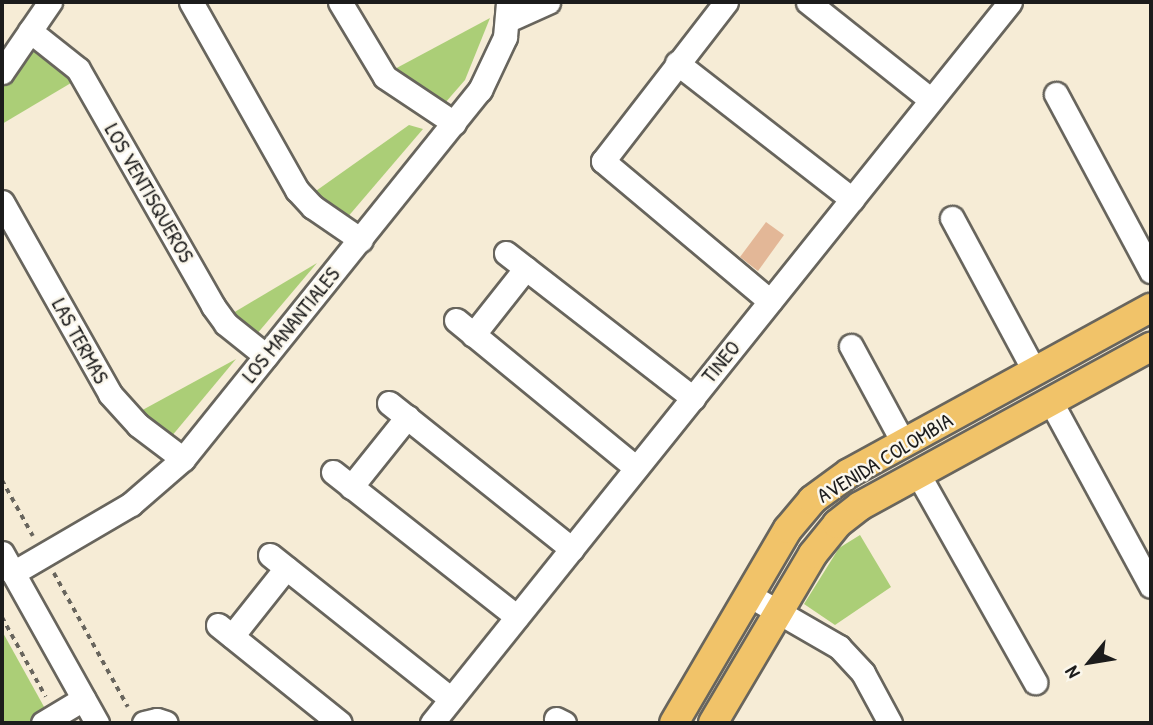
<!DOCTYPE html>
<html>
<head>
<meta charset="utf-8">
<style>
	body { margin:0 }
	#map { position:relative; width:1153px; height:725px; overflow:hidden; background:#f6ecd6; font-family:"Patrick Hand",sans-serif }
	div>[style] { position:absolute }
	.green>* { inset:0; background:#abce77 }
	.building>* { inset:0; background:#e3b797 }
	.path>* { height:3.5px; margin-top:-1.75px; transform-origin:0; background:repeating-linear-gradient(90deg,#68655d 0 5px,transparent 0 10px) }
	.roads { filter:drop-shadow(2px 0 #68655d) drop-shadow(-2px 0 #68655d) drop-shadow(0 2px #68655d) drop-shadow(0 -2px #68655d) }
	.minor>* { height:23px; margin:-11.5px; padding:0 11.5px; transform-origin:11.5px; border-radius:11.5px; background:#fff }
	.major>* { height:28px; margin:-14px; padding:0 14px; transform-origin:14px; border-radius:14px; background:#f1c369 }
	span { translate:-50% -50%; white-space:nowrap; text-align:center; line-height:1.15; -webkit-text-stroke:5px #fbf7ec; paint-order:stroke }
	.street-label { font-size:21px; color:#1c1c1c }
	.frame { position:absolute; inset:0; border:4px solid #1c1c1c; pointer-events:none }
	.north { position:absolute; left:1055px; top:627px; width:70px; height:70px; -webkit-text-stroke:5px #fbf7ec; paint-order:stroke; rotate:240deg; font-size:19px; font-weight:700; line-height:28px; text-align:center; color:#1c1c1c }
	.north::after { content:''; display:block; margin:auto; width:24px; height:32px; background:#1c1c1c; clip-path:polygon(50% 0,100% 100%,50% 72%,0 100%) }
</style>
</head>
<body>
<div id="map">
	<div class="green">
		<i style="clip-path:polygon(490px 18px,465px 80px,445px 103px,391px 71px)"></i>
		<i style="clip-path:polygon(37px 47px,76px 80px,2px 124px,2px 84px,26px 48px)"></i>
		<i style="clip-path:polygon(409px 125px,423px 129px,346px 219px,313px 193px)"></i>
		<i style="clip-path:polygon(317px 263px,256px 335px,228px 316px)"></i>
		<i style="clip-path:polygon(236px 359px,171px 437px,137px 413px)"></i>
		<i style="clip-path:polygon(860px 535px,891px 587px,835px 625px,804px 604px,839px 548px)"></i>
		<i style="clip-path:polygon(2px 631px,53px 723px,2px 723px)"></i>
	</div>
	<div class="building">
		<i style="clip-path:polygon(766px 222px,784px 235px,758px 271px,740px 257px)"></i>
	</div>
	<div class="path">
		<i style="left:2px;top:480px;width:64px;rotate:61deg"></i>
		<i style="left:54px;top:573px;width:153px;rotate:61.1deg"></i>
		<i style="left:2px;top:617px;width:91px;rotate:61.2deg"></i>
	</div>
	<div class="roads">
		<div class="minor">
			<i style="left:191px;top:2px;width:216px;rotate:60.6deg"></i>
			<i style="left:297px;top:190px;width:23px;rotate:47deg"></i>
			<i style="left:313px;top:207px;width:58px;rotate:34.5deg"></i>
			<i style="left:340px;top:2px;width:87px;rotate:59deg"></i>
			<i style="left:385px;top:77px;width:83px;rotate:33.7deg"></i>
			<i style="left:726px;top:2px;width:201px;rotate:127.7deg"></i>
			<i style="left:603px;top:161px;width:218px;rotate:40deg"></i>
			<i style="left:808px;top:2px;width:157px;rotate:38.5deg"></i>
			<i style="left:508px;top:20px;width:44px;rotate:-24.2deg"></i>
			<i style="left:30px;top:31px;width:61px;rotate:38.4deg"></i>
			<i style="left:78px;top:69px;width:273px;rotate:60.3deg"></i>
			<i style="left:213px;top:306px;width:22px;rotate:54deg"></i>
			<i style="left:226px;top:324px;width:51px;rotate:38.7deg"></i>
			<i style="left:677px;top:63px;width:222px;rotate:37.9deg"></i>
			<i style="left:2px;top:72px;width:85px;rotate:-55.6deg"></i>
			<i style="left:1056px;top:94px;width:201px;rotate:61.8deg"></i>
			<i style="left:2px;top:202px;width:220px;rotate:60.6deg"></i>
			<i style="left:110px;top:394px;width:42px;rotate:47.9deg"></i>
			<i style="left:138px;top:425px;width:56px;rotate:37.1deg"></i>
			<i style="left:952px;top:218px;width:175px;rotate:61.7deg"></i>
			<i style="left:506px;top:253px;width:237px;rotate:37.8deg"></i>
			<i style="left:456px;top:320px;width:233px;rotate:39.4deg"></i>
			<i style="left:473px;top:335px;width:85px;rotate:-51.7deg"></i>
			<i style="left:851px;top:346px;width:111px;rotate:61.6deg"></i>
			<i style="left:1051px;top:402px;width:209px;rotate:61.5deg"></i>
			<i style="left:389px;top:403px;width:234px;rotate:38.6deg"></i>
			<i style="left:333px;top:472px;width:234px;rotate:38.2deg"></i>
			<i style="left:918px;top:474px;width:239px;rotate:60.6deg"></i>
			<i style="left:351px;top:487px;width:90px;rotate:-51.3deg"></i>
			<i style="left:2px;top:553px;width:195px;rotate:60.8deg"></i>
			<i style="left:270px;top:555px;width:231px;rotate:38.5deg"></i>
			<i style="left:13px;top:573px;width:137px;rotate:-30.3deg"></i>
			<i style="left:131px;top:504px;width:69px;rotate:-40.9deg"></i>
			<i style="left:183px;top:459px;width:474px;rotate:-51.2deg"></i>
			<i style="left:480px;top:90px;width:59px;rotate:-64.7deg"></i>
			<i style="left:505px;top:37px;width:35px;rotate:-85deg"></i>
			<i style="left:749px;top:595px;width:104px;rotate:30deg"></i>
			<i style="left:839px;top:647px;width:35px;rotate:47deg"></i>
			<i style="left:863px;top:673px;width:57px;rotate:61.6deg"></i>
			<i style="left:218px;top:625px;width:156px;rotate:38.8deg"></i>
			<i style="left:232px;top:636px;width:87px;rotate:-51.5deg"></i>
			<i style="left:556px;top:719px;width:9px;rotate:27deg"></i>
			<i style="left:43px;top:723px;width:47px;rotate:-31deg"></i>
			<i style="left:144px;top:723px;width:13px;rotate:-13deg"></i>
			<i style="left:157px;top:720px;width:9px;rotate:18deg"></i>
			<i style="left:432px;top:723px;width:924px;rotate:-51.28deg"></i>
		</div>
		<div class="major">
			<i style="left:674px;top:723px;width:225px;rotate:-59.6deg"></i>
			<i style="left:788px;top:529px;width:38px;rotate:-50deg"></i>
			<i style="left:812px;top:500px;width:46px;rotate:-36.1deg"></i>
			<i style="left:849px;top:473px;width:344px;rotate:-28.7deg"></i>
			<i style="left:713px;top:723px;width:196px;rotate:-59.4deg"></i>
			<i style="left:813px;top:554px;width:38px;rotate:-51deg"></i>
			<i style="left:837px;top:524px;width:29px;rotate:-38deg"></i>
			<i style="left:860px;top:506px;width:332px;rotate:-28.7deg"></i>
		</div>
	</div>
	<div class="street-label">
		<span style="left:149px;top:193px;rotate:60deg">LOS VENTISQUEROS</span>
		<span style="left:291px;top:325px;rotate:-51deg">LOS MANANTIALES</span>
		<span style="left:80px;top:341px;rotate:61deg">LAS TERMAS</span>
		<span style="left:721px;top:362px;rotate:-51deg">TINEO</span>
		<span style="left:885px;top:458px;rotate:-31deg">AVENIDA COLOMBIA</span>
	</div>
	<div class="frame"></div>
	<div class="north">N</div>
</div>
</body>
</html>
